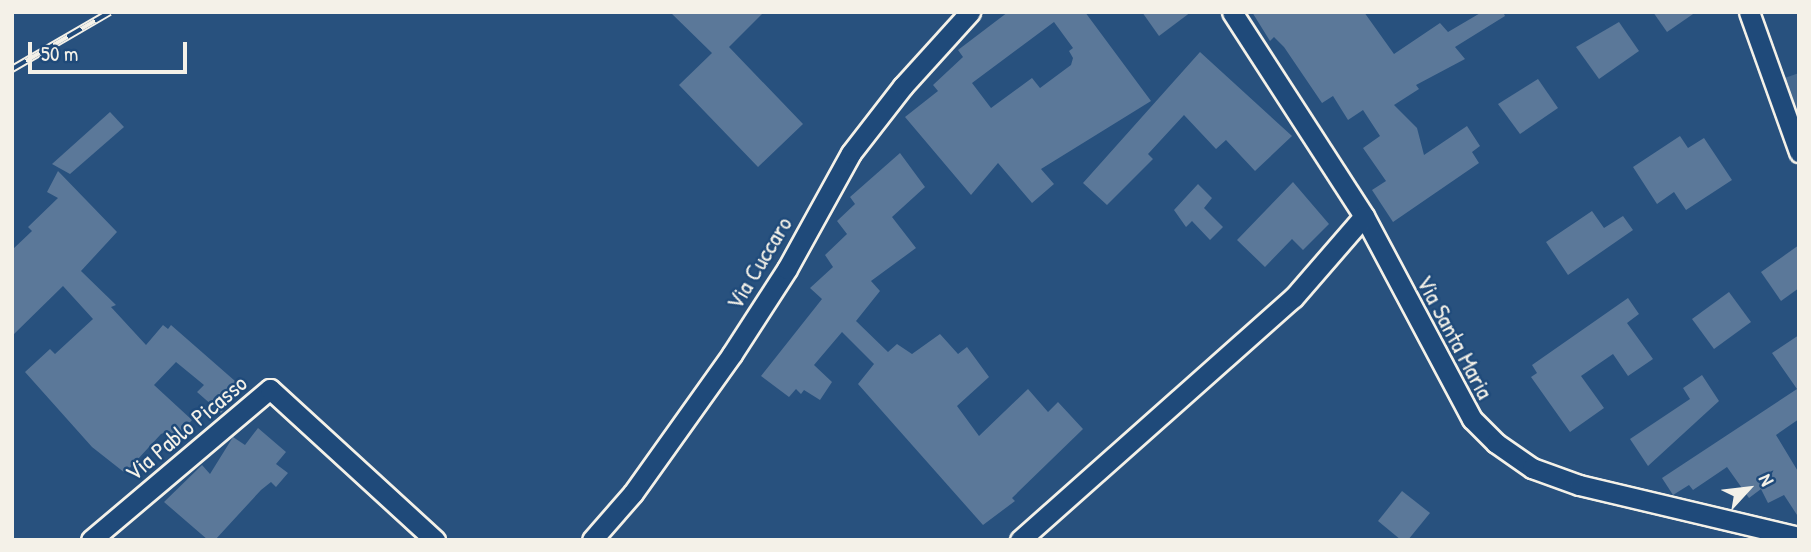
<!DOCTYPE html>
<html>
<head>
<meta charset="utf-8">
<style>
	body { margin:0 }
	#map { position:relative; width:1811px; height:552px; overflow:hidden; background:#28517e; font-family:"Patrick Hand",sans-serif }
	div>[style] { position:absolute }
	.green>* { inset:0; background:#45688e }
	.building>* { inset:0; background:#5b7899 }
	.roads { filter:drop-shadow(2px 0 #f4f1e8) drop-shadow(-2px 0 #f4f1e8) drop-shadow(0 2px #f4f1e8) drop-shadow(0 -2px #f4f1e8) }
	.street>* { height:19px; margin:-9.5px; padding:0 9.5px; transform-origin:9.5px; border-radius:9.5px; background:#1f4a7a }
	.rail>* { height:8px; margin-top:-4px; transform-origin:0; background:repeating-linear-gradient(90deg,#1f4a7a 0 16px,#f4f1e8 0 32px); box-sizing:border-box; border-block:2px solid #f4f1e8 }
	span { translate:-50% -50%; white-space:nowrap; text-align:center; line-height:1.15; -webkit-text-stroke:5px #1f4a7a; paint-order:stroke }
	.street-label { font-size:24px; color:#f4f1e8 }
	.frame { position:absolute; inset:0; border:14px solid #f4f1e8; pointer-events:none }
	.north { position:absolute; left:1713px; top:454px; width:70px; height:70px; -webkit-text-stroke:5px #1f4a7a; paint-order:stroke; rotate:63deg; font-size:19px; font-weight:700; line-height:28px; text-align:center; color:#f4f1e8 }
	.north::after { content:''; display:block; margin:auto; width:24px; height:32px; background:#f4f1e8; clip-path:polygon(50% 0,100% 100%,50% 72%,0 100%) }
	.scale { position:absolute; left:28px; top:42px; width:159px; height:32px; box-sizing:border-box; border:4px solid #f4f1e8; border-top:0; padding-left:9px; font-size:21px; line-height:24px; white-space:nowrap; color:#f4f1e8; -webkit-text-stroke:5px #1f4a7a; paint-order:stroke }
</style>
</head>
<body>
<div id="map">
	<div class="green">
		<i style="clip-path:polygon(1799px 73px,1799px 127px,1779px 80px)"></i>
	</div>
	<div class="building">
		<i style="clip-path:polygon(670px 12px,764px 12px,729px 47px,803px 124px,758px 167px,679px 85px,712px 53px)"></i>
		<i style="clip-path:polygon(evenodd,1008px 12px,1085px 12px,1151px 101px,1041px 169px,1054px 184px,1032px 203px,998px 163px,971px 195px,905px 117px,938px 91px,933px 85px,963px 57px,958px 50px,1008px 12px,1054px 22px,1073px 48px,1069px 51px,1073px 58px,1071px 65px,1040px 88px,1032px 78px,991px 108px,972px 83px,1054px 22px)"></i>
		<i style="clip-path:polygon(1142px 12px,1191px 12px,1159px 36px)"></i>
		<i style="clip-path:polygon(1252px 12px,1364px 12px,1394px 54px,1440px 23px,1448px 32px,1482px 12px,1503px 12px,1505px 16px,1455px 47px,1465px 59px,1416px 85px,1419px 89px,1394px 105px,1417px 128px,1424px 155px,1467px 126px,1480px 146px,1472px 152px,1479px 163px,1393px 222px,1372px 190px,1386px 181px,1363px 148px,1380px 136px,1363px 110px,1348px 120px,1333px 96px,1322px 103px,1284px 47px,1274px 37px,1270px 41px)"></i>
		<i style="clip-path:polygon(1653px 12px,1696px 12px,1667px 32px)"></i>
		<i style="clip-path:polygon(1619px 22px,1639px 51px,1599px 79px,1576px 47px)"></i>
		<i style="clip-path:polygon(1200px 52px,1292px 136px,1255px 171px,1226px 140px,1216px 149px,1184px 115px,1148px 154px,1153px 159px,1107px 205px,1083px 183px)"></i>
		<i style="clip-path:polygon(1538px 79px,1558px 108px,1520px 134px,1498px 104px)"></i>
		<i style="clip-path:polygon(110px 112px,124px 127px,70px 174px,52px 164px)"></i>
		<i style="clip-path:polygon(1680px 136px,1688px 148px,1704px 138px,1732px 180px,1686px 210px,1674px 192px,1657px 204px,1633px 167px)"></i>
		<i style="clip-path:polygon(900px 153px,925px 187px,892px 217px,916px 248px,871px 281px,880px 291px,856px 321px,888px 352px,897px 344px,912px 354px,940px 334px,958px 354px,967px 347px,989px 377px,957px 406px,979px 436px,1028px 389px,1048px 412px,1058px 402px,1083px 429px,1012px 498px,1015px 501px,983px 525px,858px 384px,874px 364px,842px 332px,814px 365px,832px 382px,820px 400px,804px 390px,801px 394px,796px 389px,789px 397px,761px 376px,822px 299px,810px 288px,833px 267px,825px 255px,847px 234px,837px 221px,855px 204px,850px 197px)"></i>
		<i style="clip-path:polygon(58px 171px,117px 232px,81px 271px,116px 305px,111px 307px,146px 345px,163px 325px,168px 329px,171px 325px,243px 388px,221px 413px,197px 392px,204px 385px,176px 362px,154px 385px,192px 420px,176px 437px,169px 431px,161px 434px,125px 473px,92px 447px,25px 372px,50px 349px,55px 354px,93px 319px,63px 286px,12px 336px,12px 250px,32px 231px,28px 227px,58px 198px,47px 192px)"></i>
		<i style="clip-path:polygon(1293px 182px,1329px 224px,1303px 250px,1292px 239px,1265px 267px,1237px 240px)"></i>
		<i style="clip-path:polygon(1198px 184px,1212px 198px,1204px 208px,1223px 227px,1210px 240px,1192px 221px,1186px 227px,1174px 210px)"></i>
		<i style="clip-path:polygon(1592px 211px,1604px 228px,1623px 216px,1633px 230px,1568px 275px,1546px 242px)"></i>
		<i style="clip-path:polygon(1799px 245px,1799px 288px,1781px 301px,1761px 272px)"></i>
		<i style="clip-path:polygon(1729px 292px,1751px 322px,1714px 349px,1692px 319px)"></i>
		<i style="clip-path:polygon(1628px 298px,1639px 314px,1627px 323px,1653px 359px,1628px 376px,1613px 354px,1581px 376px,1604px 408px,1570px 432px,1531px 377px,1537px 373px,1532px 365px)"></i>
		<i style="clip-path:polygon(1799px 335px,1799px 419px,1776px 435px,1799px 473px,1799px 518px,1784px 495px,1768px 503px,1761px 489px,1749px 498px,1727px 467px,1693px 490px,1689px 485px,1673px 495px,1662px 478px,1797px 389px,1772px 353px)"></i>
		<i style="clip-path:polygon(1702px 375px,1719px 401px,1648px 466px,1630px 439px,1690px 399px,1683px 388px)"></i>
		<i style="clip-path:polygon(258px 428px,286px 452px,276px 464px,288px 473px,276px 487px,271px 482px,261px 490px,215px 540px,208px 540px,164px 502px,202px 465px,210px 474px,233px 437px,245px 445px)"></i>
		<i style="clip-path:polygon(1402px 491px,1430px 513px,1408px 540px,1401px 540px,1378px 521px)"></i>
	</div>
	<div class="roads">
		<div class="street">
			<i style="left:1232px;top:12px;width:243px;rotate:57.1deg"></i>
			<i style="left:1364px;top:216px;width:230px;rotate:62deg"></i>
			<i style="left:1472px;top:419px;width:34px;rotate:45deg"></i>
			<i style="left:1496px;top:443px;width:44px;rotate:34.8deg"></i>
			<i style="left:1532px;top:468px;width:50px;rotate:19.9deg"></i>
			<i style="left:1579px;top:485px;width:226px;rotate:13.3deg"></i>
			<i style="left:1749px;top:12px;width:149px;rotate:70.3deg"></i>
			<i style="left:91px;top:540px;width:234px;rotate:-40.2deg"></i>
			<i style="left:270px;top:389px;width:224px;rotate:42.5deg"></i>
			<i style="left:592px;top:540px;width:62px;rotate:-48.9deg"></i>
			<i style="left:633px;top:493px;width:171px;rotate:-54.5deg"></i>
			<i style="left:732px;top:354px;width:101px;rotate:-57.1deg"></i>
			<i style="left:787px;top:269px;width:132px;rotate:-61.1deg"></i>
			<i style="left:851px;top:153px;width:85px;rotate:-52.2deg"></i>
			<i style="left:903px;top:86px;width:100px;rotate:-47.8deg"></i>
			<i style="left:1020px;top:540px;width:365px;rotate:-41.6deg"></i>
			<i style="left:1293px;top:298px;width:108px;rotate:-49.1deg"></i>
		</div>
	</div>
	<div class="rail">
		<i style="left:12px;top:69px;width:113px;rotate:-30.2deg"></i>
	</div>
	<div class="street-label">
		<span style="left:759px;top:263px;rotate:-59deg">Via Cuccaro</span>
		<span style="left:1455px;top:337px;rotate:62deg">Via Santa Maria</span>
		<span style="left:186px;top:428px;rotate:-40deg">Via Pablo Picasso</span>
	</div>
	<div class="frame"></div>
	<div class="north">N</div>
	<div class="scale">50 m</div>
</div>
</body>
</html>
